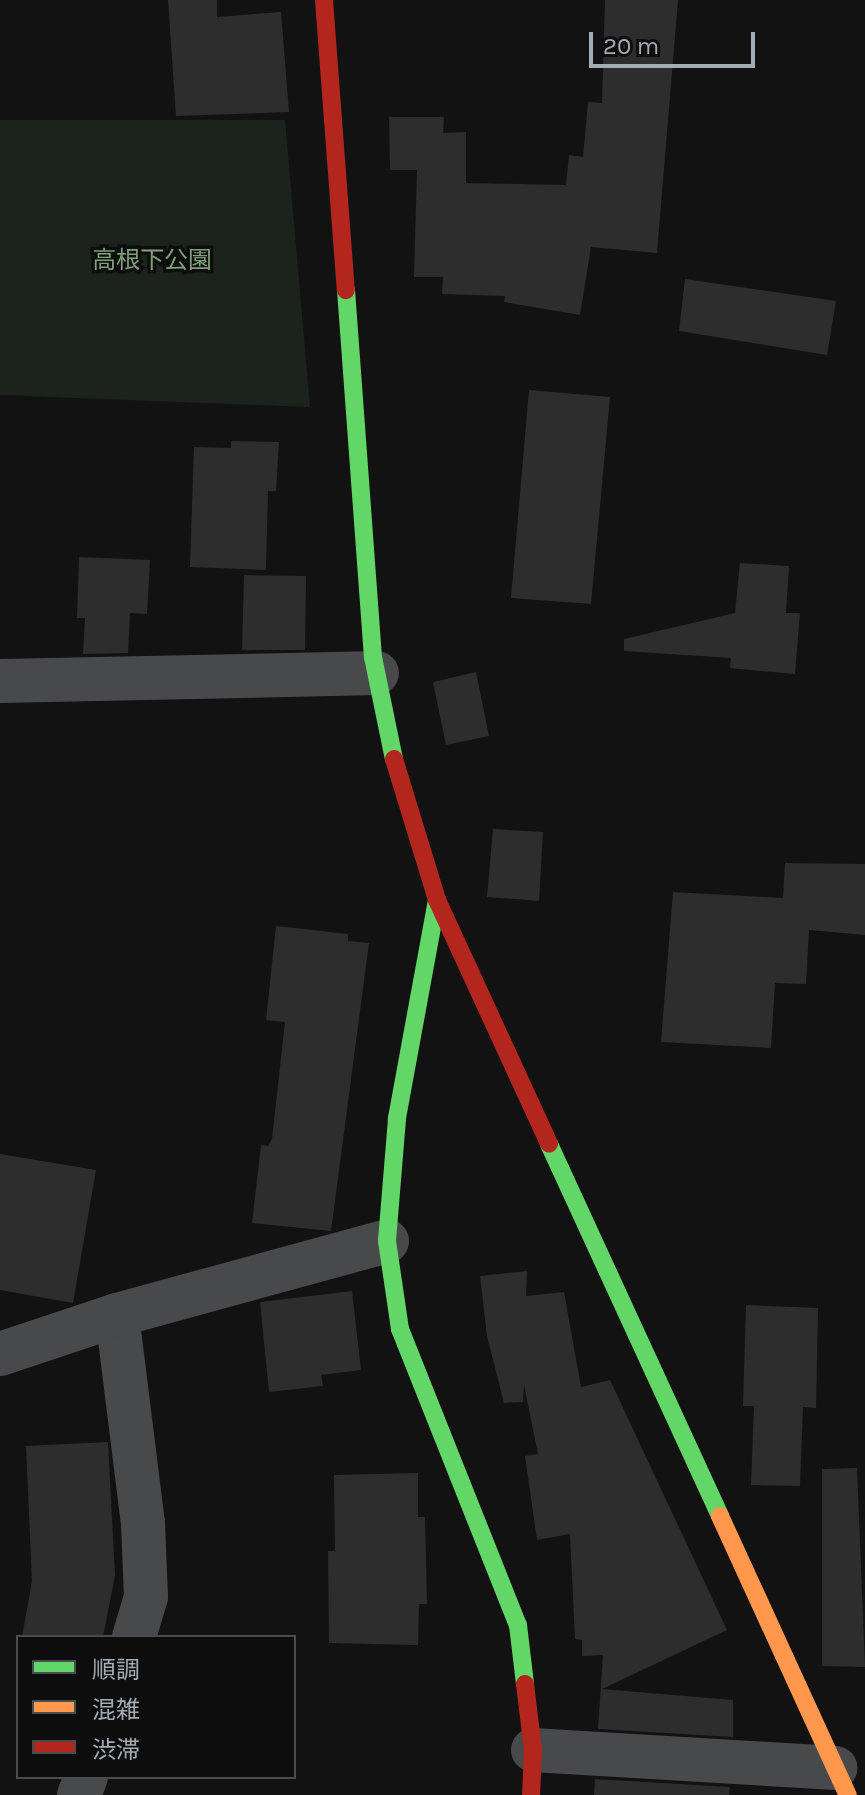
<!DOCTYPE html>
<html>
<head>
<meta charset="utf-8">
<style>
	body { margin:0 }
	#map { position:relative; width:865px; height:1795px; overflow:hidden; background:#121213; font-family:Karla,"Noto Sans JP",sans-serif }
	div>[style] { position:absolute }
	.green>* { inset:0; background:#1c231d }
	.building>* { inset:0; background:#2d2d2e }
	.street>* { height:44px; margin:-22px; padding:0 22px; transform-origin:22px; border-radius:22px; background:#47494b }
	.fast>* { height:18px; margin:-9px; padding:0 9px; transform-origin:9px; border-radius:9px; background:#63d668 }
	.slow>* { height:18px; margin:-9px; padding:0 9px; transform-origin:9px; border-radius:9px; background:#ff974d }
	.jam>* { height:18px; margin:-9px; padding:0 9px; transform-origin:9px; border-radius:9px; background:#b3261e }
	span { translate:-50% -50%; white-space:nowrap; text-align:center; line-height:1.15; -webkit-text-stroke:7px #0d0d0e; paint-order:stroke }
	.park-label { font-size:24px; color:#7e9f7a }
	.legend { position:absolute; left:16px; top:1635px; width:280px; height:144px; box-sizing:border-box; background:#0d0d0e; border:2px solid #494c50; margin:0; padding:10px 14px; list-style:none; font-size:24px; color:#a3abb4 }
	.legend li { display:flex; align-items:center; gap:16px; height:40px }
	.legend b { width:40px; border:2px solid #494c50 }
	.scale { position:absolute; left:589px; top:32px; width:166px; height:36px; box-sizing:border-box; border:4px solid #a3abb4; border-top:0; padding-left:10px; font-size:24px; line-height:28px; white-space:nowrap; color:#a3abb4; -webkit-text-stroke:6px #0d0d0e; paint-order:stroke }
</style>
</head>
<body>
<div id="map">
	<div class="green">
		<i style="clip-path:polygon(0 120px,285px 120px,310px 407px,0 395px)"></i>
	</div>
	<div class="building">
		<i style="clip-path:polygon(168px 0,217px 0,217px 17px,281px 12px,289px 112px,176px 116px)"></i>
		<i style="clip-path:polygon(605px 0,678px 0,657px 253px,591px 247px,580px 315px,504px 302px,505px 296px,442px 294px,443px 277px,414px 277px,417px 170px,390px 170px,389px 117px,444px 117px,443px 133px,466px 132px,466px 183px,566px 185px,569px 155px,583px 157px,588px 102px,602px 103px)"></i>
		<i style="clip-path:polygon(685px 279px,836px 301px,827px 355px,679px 331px)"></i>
		<i style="clip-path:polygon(529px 390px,610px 397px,591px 604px,511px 598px)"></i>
		<i style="clip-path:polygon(231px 441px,279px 442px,276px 491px,268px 491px,266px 570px,190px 567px,194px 447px,231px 448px)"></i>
		<i style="clip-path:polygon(79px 557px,150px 560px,147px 614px,130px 613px,128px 653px,83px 654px,85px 618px,77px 618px)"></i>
		<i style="clip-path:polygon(740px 563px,789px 566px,786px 613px,800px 613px,795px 674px,730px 668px,731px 658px,624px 651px,624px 639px,735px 613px)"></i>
		<i style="clip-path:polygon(244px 575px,306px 576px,305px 650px,242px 650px)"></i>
		<i style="clip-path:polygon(476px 672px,489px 736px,446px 745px,433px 682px)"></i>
		<i style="clip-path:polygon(493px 829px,543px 832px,539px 901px,487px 897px)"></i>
		<i style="clip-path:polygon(785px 863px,865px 864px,865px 935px,809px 930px,806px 984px,775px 983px,771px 1048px,661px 1042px,673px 892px,783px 898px)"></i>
		<i style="clip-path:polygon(276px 926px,348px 934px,348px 941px,369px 943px,331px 1231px,252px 1223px,261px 1145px,268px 1146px,272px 1139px,285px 1022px,266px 1020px)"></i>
		<i style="clip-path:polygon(0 1154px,96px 1170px,73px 1303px,0 1290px)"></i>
		<i style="clip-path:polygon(527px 1271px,526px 1296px,564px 1292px,581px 1387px,610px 1380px,727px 1630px,602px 1689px,733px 1700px,733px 1737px,598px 1729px,603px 1655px,582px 1656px,582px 1640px,575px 1639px,570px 1534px,537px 1540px,525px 1456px,538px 1454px,524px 1385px,523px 1402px,504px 1403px,487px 1336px,480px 1276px)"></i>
		<i style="clip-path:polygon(352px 1291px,361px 1370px,321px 1375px,323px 1386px,269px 1392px,260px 1302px)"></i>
		<i style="clip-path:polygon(746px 1305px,818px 1308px,816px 1408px,803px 1407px,800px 1486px,751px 1485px,754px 1406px,743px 1406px)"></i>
		<i style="clip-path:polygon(108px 1442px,115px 1575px,103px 1637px,22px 1637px,32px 1581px,26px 1446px)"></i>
		<i style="clip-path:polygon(857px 1468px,865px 1667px,822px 1666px,822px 1469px)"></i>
		<i style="clip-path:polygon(418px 1473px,418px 1517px,425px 1517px,427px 1604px,419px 1604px,418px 1645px,329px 1643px,328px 1551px,335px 1551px,334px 1475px)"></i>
		<i style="clip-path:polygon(595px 1779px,730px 1787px,729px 1795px,594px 1795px)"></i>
	</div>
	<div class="street">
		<i style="left:0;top:681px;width:377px;rotate:-1.2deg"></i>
		<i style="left:117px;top:1315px;width:210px;rotate:82.9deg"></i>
		<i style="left:143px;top:1523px;width:74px;rotate:87.7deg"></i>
		<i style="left:146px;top:1597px;width:42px;rotate:106.7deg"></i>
		<i style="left:0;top:1354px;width:123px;rotate:-18.4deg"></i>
		<i style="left:117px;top:1315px;width:280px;rotate:-15.3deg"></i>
		<i style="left:533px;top:1750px;width:303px;rotate:3.4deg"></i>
		<i style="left:79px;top:1795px;width:19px;rotate:-69deg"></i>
	</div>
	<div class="fast">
		<i style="left:346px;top:290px;width:368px;rotate:85.8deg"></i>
		<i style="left:373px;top:657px;width:104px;rotate:78.4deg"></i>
		<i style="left:437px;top:900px;width:223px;rotate:100.4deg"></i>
		<i style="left:397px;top:1119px;width:122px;rotate:94.7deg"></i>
		<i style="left:387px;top:1241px;width:89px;rotate:81.6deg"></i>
		<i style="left:400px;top:1329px;width:319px;rotate:68.3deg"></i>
		<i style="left:518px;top:1625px;width:59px;rotate:83.2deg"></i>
		<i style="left:549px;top:1144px;width:409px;rotate:65.3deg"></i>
	</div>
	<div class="slow">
		<i style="left:720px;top:1516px;width:307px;rotate:65.4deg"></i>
	</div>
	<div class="jam">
		<i style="left:324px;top:0;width:291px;rotate:85.7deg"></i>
		<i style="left:394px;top:759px;width:147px;rotate:73deg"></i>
		<i style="left:437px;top:900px;width:268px;rotate:65.3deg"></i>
		<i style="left:525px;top:1684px;width:66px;rotate:83.1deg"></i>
		<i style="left:533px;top:1750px;width:45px;rotate:92.5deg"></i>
	</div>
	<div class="park-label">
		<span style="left:152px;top:261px">高根下公園</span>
	</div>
	<ul class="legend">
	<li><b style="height:10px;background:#63d668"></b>順調</li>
	<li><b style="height:10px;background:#ff974d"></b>混雑</li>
	<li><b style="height:10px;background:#b3261e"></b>渋滞</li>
	</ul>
	<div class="scale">20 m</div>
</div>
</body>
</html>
